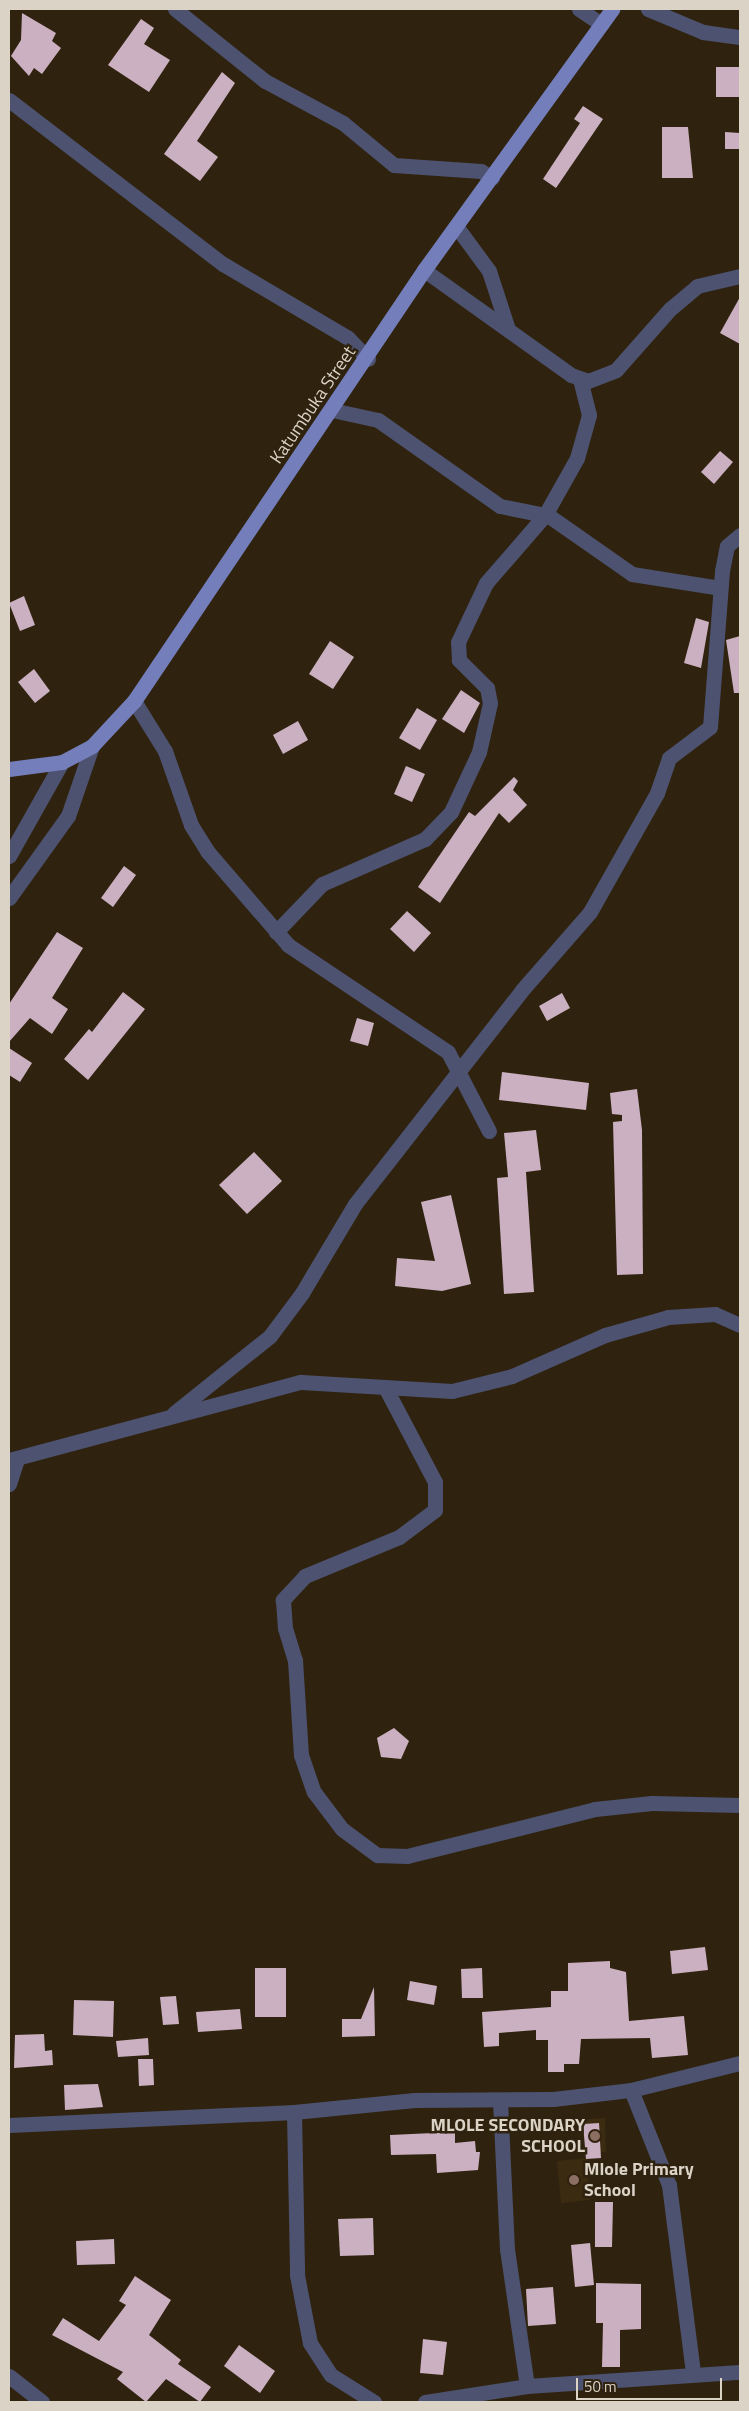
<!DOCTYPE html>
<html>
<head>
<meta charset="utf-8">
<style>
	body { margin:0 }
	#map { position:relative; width:749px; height:2411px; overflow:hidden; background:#2f230f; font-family:"Titillium Web",sans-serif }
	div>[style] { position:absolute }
	.built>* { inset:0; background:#3b2b10 }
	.building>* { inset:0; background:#cbb0c1 }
	.minor>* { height:15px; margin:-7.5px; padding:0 7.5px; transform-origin:7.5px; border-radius:7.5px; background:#4d5270 }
	.major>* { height:15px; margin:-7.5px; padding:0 7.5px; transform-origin:7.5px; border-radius:7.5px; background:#747ebb }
	.dots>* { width:14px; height:14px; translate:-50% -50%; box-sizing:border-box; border:2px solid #2f230f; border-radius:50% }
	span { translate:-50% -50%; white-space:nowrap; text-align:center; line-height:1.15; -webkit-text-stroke:5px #2f230f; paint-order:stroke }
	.street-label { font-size:18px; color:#dcd3c7 }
	.poi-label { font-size:18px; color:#dcd3c7; font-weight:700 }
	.right { translate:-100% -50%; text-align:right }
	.left { translate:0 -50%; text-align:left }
	.frame { position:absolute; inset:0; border:10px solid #dcd3c7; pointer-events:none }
	.scale { position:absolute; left:576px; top:2378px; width:146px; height:22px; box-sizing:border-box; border:2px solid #dcd3c7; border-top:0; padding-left:6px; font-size:15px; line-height:18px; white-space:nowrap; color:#dcd3c7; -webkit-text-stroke:4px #2f230f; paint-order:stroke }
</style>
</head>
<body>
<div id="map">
	<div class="built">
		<i style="clip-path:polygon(605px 2118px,606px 2152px,586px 2153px,584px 2119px)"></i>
		<i style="clip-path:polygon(587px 2158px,590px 2200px,561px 2203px,557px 2161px)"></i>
	</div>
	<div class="building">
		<i style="clip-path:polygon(22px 13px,56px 33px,52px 41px,61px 48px,42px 74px,34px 68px,29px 76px,11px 56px,21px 40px)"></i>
		<i style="clip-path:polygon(141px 19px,154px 28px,144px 44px,170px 60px,149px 92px,108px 65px)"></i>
		<i style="clip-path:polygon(716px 67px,740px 67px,739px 97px,716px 97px)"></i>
		<i style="clip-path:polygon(222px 72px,235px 83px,197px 141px,218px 157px,200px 181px,164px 154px)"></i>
		<i style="clip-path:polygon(583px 106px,603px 119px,556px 188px,543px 179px,580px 123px,574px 119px)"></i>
		<i style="clip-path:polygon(662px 127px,688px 127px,693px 178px,662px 178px)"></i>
		<i style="clip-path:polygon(725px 132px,740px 133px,740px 149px,725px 149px)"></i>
		<i style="clip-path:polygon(740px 297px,740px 344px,720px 333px)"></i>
		<i style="clip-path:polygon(720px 451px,733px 462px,714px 484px,701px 472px)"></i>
		<i style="clip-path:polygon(24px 596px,35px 625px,20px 631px,9px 603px)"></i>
		<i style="clip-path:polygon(696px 618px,709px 622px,701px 668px,684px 663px)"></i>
		<i style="clip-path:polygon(740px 636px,740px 693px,734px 693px,726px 640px)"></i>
		<i style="clip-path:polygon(330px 641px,354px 657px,333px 689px,309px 674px)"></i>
		<i style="clip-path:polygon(34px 669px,50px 691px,35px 703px,18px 682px)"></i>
		<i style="clip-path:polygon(461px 690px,480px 703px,464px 733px,442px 719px)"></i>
		<i style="clip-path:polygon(417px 708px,437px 720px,420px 750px,399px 738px)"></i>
		<i style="clip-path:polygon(298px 721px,308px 740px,283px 754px,273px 735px)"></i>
		<i style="clip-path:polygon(406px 766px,425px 774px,412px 802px,394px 794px)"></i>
		<i style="clip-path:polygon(514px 777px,518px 781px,513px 790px,527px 805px,509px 823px,499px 813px,440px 903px,418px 887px,469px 812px,475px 816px)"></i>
		<i style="clip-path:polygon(124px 866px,136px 875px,113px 907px,101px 898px)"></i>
		<i style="clip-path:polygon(407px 911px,431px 933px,414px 952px,390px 929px)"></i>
		<i style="clip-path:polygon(57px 932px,83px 948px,52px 998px,68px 1009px,52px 1034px,30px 1018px,9px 1042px,9px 1004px)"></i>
		<i style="clip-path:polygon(123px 992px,145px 1009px,88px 1080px,64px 1059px,89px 1029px,92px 1032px)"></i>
		<i style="clip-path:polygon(562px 993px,570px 1008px,547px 1021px,539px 1006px)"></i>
		<i style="clip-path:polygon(357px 1018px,374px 1023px,368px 1046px,350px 1041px)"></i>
		<i style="clip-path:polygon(9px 1048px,32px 1063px,20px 1082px,9px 1075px)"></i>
		<i style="clip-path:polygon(502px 1072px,589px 1083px,586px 1110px,499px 1100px)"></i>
		<i style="clip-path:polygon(637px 1089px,642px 1130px,643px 1274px,617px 1275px,613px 1122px,622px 1121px,622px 1115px,612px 1114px,610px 1093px)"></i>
		<i style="clip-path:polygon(536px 1130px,541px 1170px,526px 1172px,534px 1292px,504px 1294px,497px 1178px,508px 1177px,504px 1133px)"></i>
		<i style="clip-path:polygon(254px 1152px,282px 1181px,247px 1214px,219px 1185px)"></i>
		<i style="clip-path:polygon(451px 1195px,471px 1284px,442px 1291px,395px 1286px,397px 1258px,435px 1261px,421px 1202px)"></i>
		<i style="clip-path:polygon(394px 1728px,409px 1741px,401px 1759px,381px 1757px,377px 1738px)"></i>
		<i style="clip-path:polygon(705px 1947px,708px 1970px,672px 1974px,670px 1951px)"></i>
		<i style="clip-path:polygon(610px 1961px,610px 1968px,626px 1972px,629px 2021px,684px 2016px,688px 2055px,652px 2058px,650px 2038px,581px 2039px,579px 2064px,564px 2064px,564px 2072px,548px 2072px,548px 2040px,536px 2040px,536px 2030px,499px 2033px,499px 2046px,484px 2047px,482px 2012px,551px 2007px,551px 1991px,568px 1991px,568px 1963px)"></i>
		<i style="clip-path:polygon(255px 1968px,286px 1968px,286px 2017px,255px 2017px)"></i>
		<i style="clip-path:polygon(482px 1968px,483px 1998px,462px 1998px,461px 1969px)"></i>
		<i style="clip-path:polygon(410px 1981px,437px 1986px,434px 2005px,407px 2000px)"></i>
		<i style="clip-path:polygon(374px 1987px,375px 2036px,342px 2037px,342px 2019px,361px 2019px)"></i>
		<i style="clip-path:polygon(176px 1996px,179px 2024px,163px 2025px,160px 1997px)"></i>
		<i style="clip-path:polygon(74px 2000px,114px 2001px,113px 2037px,73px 2035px)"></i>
		<i style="clip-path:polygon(240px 2009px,242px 2029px,198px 2032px,196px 2012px)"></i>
		<i style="clip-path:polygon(44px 2034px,45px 2051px,52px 2050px,53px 2065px,14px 2068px,15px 2035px)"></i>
		<i style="clip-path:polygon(148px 2038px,149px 2055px,118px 2057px,116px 2041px)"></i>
		<i style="clip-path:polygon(138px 2059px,153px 2059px,154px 2085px,139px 2086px)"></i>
		<i style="clip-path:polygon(98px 2084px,103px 2107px,65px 2110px,64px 2085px)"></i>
		<i style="clip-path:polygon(599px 2123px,601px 2158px,586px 2159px,583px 2124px)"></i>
		<i style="clip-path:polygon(455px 2132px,455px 2143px,475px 2141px,476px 2152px,480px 2152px,478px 2170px,437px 2173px,436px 2154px,391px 2155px,390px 2135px)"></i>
		<i style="clip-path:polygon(595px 2202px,613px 2202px,612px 2247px,595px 2247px)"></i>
		<i style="clip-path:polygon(373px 2218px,374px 2255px,340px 2256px,338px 2219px)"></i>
		<i style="clip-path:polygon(114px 2239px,115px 2264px,77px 2265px,76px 2241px)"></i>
		<i style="clip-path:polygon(590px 2243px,594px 2285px,575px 2287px,571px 2245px)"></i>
		<i style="clip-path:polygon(135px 2276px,171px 2300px,149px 2335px,181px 2360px,178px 2364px,211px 2387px,200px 2402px,166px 2379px,146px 2402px,117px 2379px,123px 2372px,52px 2335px,63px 2318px,99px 2341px,126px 2305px,119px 2301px)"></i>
		<i style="clip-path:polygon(596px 2283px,641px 2284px,641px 2329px,620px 2330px,620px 2367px,602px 2367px,603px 2323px,596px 2323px)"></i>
		<i style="clip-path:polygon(553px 2287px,556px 2324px,528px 2326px,526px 2289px)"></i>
		<i style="clip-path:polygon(423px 2339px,447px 2342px,443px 2375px,420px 2373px)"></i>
		<i style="clip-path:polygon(239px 2345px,275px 2371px,260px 2393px,224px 2366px)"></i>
	</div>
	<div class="minor">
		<i style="left:175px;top:9px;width:115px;rotate:38.7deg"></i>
		<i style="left:265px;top:81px;width:89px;rotate:28.3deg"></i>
		<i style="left:343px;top:123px;width:66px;rotate:39.5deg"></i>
		<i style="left:394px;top:165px;width:87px;rotate:3.9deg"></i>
		<i style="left:481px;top:171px;width:13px;rotate:32deg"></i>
		<i style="left:579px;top:9px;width:27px;rotate:34deg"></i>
		<i style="left:648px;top:9px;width:60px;rotate:22.7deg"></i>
		<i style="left:703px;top:32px;width:37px;rotate:8deg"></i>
		<i style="left:9px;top:100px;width:270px;rotate:37.5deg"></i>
		<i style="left:223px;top:264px;width:145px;rotate:30.6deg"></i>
		<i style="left:348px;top:338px;width:29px;rotate:46deg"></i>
		<i style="left:456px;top:226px;width:56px;rotate:53.7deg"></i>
		<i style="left:489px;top:271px;width:58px;rotate:71.9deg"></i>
		<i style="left:424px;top:270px;width:181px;rotate:35.5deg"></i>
		<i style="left:571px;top:375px;width:18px;rotate:19deg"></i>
		<i style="left:588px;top:381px;width:30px;rotate:-21deg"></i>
		<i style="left:616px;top:370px;width:81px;rotate:-48.5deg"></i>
		<i style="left:670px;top:309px;width:35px;rotate:-40deg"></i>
		<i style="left:697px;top:286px;width:44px;rotate:-13.1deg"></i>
		<i style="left:332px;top:410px;width:47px;rotate:12.3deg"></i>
		<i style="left:378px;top:420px;width:149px;rotate:35.2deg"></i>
		<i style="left:500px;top:506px;width:50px;rotate:11.5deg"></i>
		<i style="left:549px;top:516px;width:101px;rotate:34.9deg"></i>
		<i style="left:632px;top:574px;width:89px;rotate:9deg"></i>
		<i style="left:134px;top:701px;width:59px;rotate:58.2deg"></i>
		<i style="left:165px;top:751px;width:78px;rotate:70.6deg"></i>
		<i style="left:191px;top:825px;width:31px;rotate:58deg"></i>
		<i style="left:207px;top:851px;width:124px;rotate:49.2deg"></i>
		<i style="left:288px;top:945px;width:192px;rotate:33.8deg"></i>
		<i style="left:448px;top:1052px;width:89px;rotate:62.6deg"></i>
		<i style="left:9px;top:856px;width:108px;rotate:-60.6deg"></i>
		<i style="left:9px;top:898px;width:101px;rotate:-54.3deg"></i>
		<i style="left:68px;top:816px;width:74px;rotate:-71.1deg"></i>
		<i style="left:276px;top:932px;width:66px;rotate:-46.2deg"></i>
		<i style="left:322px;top:884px;width:112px;rotate:-23.6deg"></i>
		<i style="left:425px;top:839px;width:37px;rotate:-46deg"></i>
		<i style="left:451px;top:812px;width:66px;rotate:-65deg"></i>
		<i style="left:479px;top:752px;width:50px;rotate:-77.3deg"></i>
		<i style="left:490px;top:703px;width:15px;rotate:-101deg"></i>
		<i style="left:487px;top:688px;width:40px;rotate:-135deg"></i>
		<i style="left:459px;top:660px;width:18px;rotate:-93deg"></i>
		<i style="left:458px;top:642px;width:65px;rotate:-64.6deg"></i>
		<i style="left:486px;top:583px;width:90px;rotate:-49.1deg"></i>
		<i style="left:545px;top:515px;width:65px;rotate:-60.7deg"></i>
		<i style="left:577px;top:458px;width:45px;rotate:-74.4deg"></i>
		<i style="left:589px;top:415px;width:36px;rotate:-104deg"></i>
		<i style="left:385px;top:1387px;width:107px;rotate:62.2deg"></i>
		<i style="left:435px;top:1482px;width:28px;rotate:90deg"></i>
		<i style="left:435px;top:1510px;width:45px;rotate:143.1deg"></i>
		<i style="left:399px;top:1537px;width:102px;rotate:157.5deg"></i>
		<i style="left:305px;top:1576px;width:33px;rotate:133deg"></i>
		<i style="left:283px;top:1600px;width:28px;rotate:86deg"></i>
		<i style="left:285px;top:1628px;width:34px;rotate:73deg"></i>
		<i style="left:295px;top:1660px;width:95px;rotate:86.4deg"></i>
		<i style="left:301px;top:1755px;width:39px;rotate:71deg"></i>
		<i style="left:314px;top:1792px;width:46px;rotate:52.9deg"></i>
		<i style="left:342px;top:1829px;width:44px;rotate:36.6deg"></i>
		<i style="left:377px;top:1855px;width:30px;rotate:2deg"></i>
		<i style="left:407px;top:1856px;width:194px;rotate:-14deg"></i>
		<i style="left:595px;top:1809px;width:57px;rotate:-6deg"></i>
		<i style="left:652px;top:1803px;width:88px;rotate:1.3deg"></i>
		<i style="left:174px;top:1413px;width:123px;rotate:-38.7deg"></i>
		<i style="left:270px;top:1336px;width:54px;rotate:-53.3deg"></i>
		<i style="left:302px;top:1293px;width:104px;rotate:-59.2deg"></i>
		<i style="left:355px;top:1204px;width:271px;rotate:-52deg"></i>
		<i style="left:522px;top:990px;width:103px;rotate:-48.9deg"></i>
		<i style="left:590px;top:912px;width:137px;rotate:-60.6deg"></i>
		<i style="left:657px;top:793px;width:37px;rotate:-71deg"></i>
		<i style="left:669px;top:758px;width:51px;rotate:-37.1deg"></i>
		<i style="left:710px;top:727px;width:156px;rotate:-85.6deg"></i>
		<i style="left:722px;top:571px;width:25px;rotate:-79deg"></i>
		<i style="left:727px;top:546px;width:17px;rotate:-40deg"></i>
		<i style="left:9px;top:1460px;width:302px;rotate:-15deg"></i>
		<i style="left:301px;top:1382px;width:151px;rotate:3.4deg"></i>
		<i style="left:452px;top:1391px;width:62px;rotate:-14deg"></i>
		<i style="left:512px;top:1376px;width:102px;rotate:-23.8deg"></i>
		<i style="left:605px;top:1335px;width:66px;rotate:-15.9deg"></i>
		<i style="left:668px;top:1317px;width:47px;rotate:-3.7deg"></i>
		<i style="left:715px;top:1314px;width:27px;rotate:24deg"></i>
		<i style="left:9px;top:1484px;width:26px;rotate:-72deg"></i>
		<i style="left:631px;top:2090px;width:102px;rotate:68.2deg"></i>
		<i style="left:669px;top:2185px;width:190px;rotate:82.7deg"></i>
		<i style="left:500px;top:2101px;width:148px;rotate:87.3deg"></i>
		<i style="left:507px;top:2249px;width:138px;rotate:81.7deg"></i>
		<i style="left:294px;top:2112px;width:163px;rotate:88.9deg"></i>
		<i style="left:297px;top:2275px;width:69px;rotate:79.2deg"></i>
		<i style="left:310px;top:2343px;width:38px;rotate:57deg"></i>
		<i style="left:331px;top:2375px;width:51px;rotate:32.1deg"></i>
		<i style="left:9px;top:2125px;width:285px;rotate:-2.6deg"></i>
		<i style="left:294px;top:2112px;width:121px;rotate:-5.7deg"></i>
		<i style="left:414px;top:2100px;width:139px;rotate:-0.4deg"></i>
		<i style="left:553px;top:2099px;width:79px;rotate:-6.6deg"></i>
		<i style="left:631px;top:2090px;width:112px;rotate:-13.9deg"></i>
		<i style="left:9px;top:2376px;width:42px;rotate:38.2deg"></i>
		<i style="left:425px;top:2402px;width:103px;rotate:-8.9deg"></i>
		<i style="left:527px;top:2386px;width:213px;rotate:-3.8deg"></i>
	</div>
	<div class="major">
		<i style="left:9px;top:769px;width:53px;rotate:-7.5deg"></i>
		<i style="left:62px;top:762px;width:34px;rotate:-28deg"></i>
		<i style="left:92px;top:746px;width:62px;rotate:-47deg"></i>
		<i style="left:134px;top:701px;width:519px;rotate:-56.07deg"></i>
		<i style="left:424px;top:270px;width:322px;rotate:-54.2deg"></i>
	</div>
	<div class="dots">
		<i style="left:595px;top:2136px;background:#8d6e63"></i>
		<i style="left:574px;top:2180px;background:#8d6e63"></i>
	</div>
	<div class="street-label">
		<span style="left:313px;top:405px;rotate:-56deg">Katumbuka Street</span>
	</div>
	<div class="poi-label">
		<span class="right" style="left:585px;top:2136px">MLOLE SECONDARY<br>SCHOOL</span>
		<span class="left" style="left:584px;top:2180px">Mlole Primary<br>School</span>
	</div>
	<div class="frame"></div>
	<div class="scale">50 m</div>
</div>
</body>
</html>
